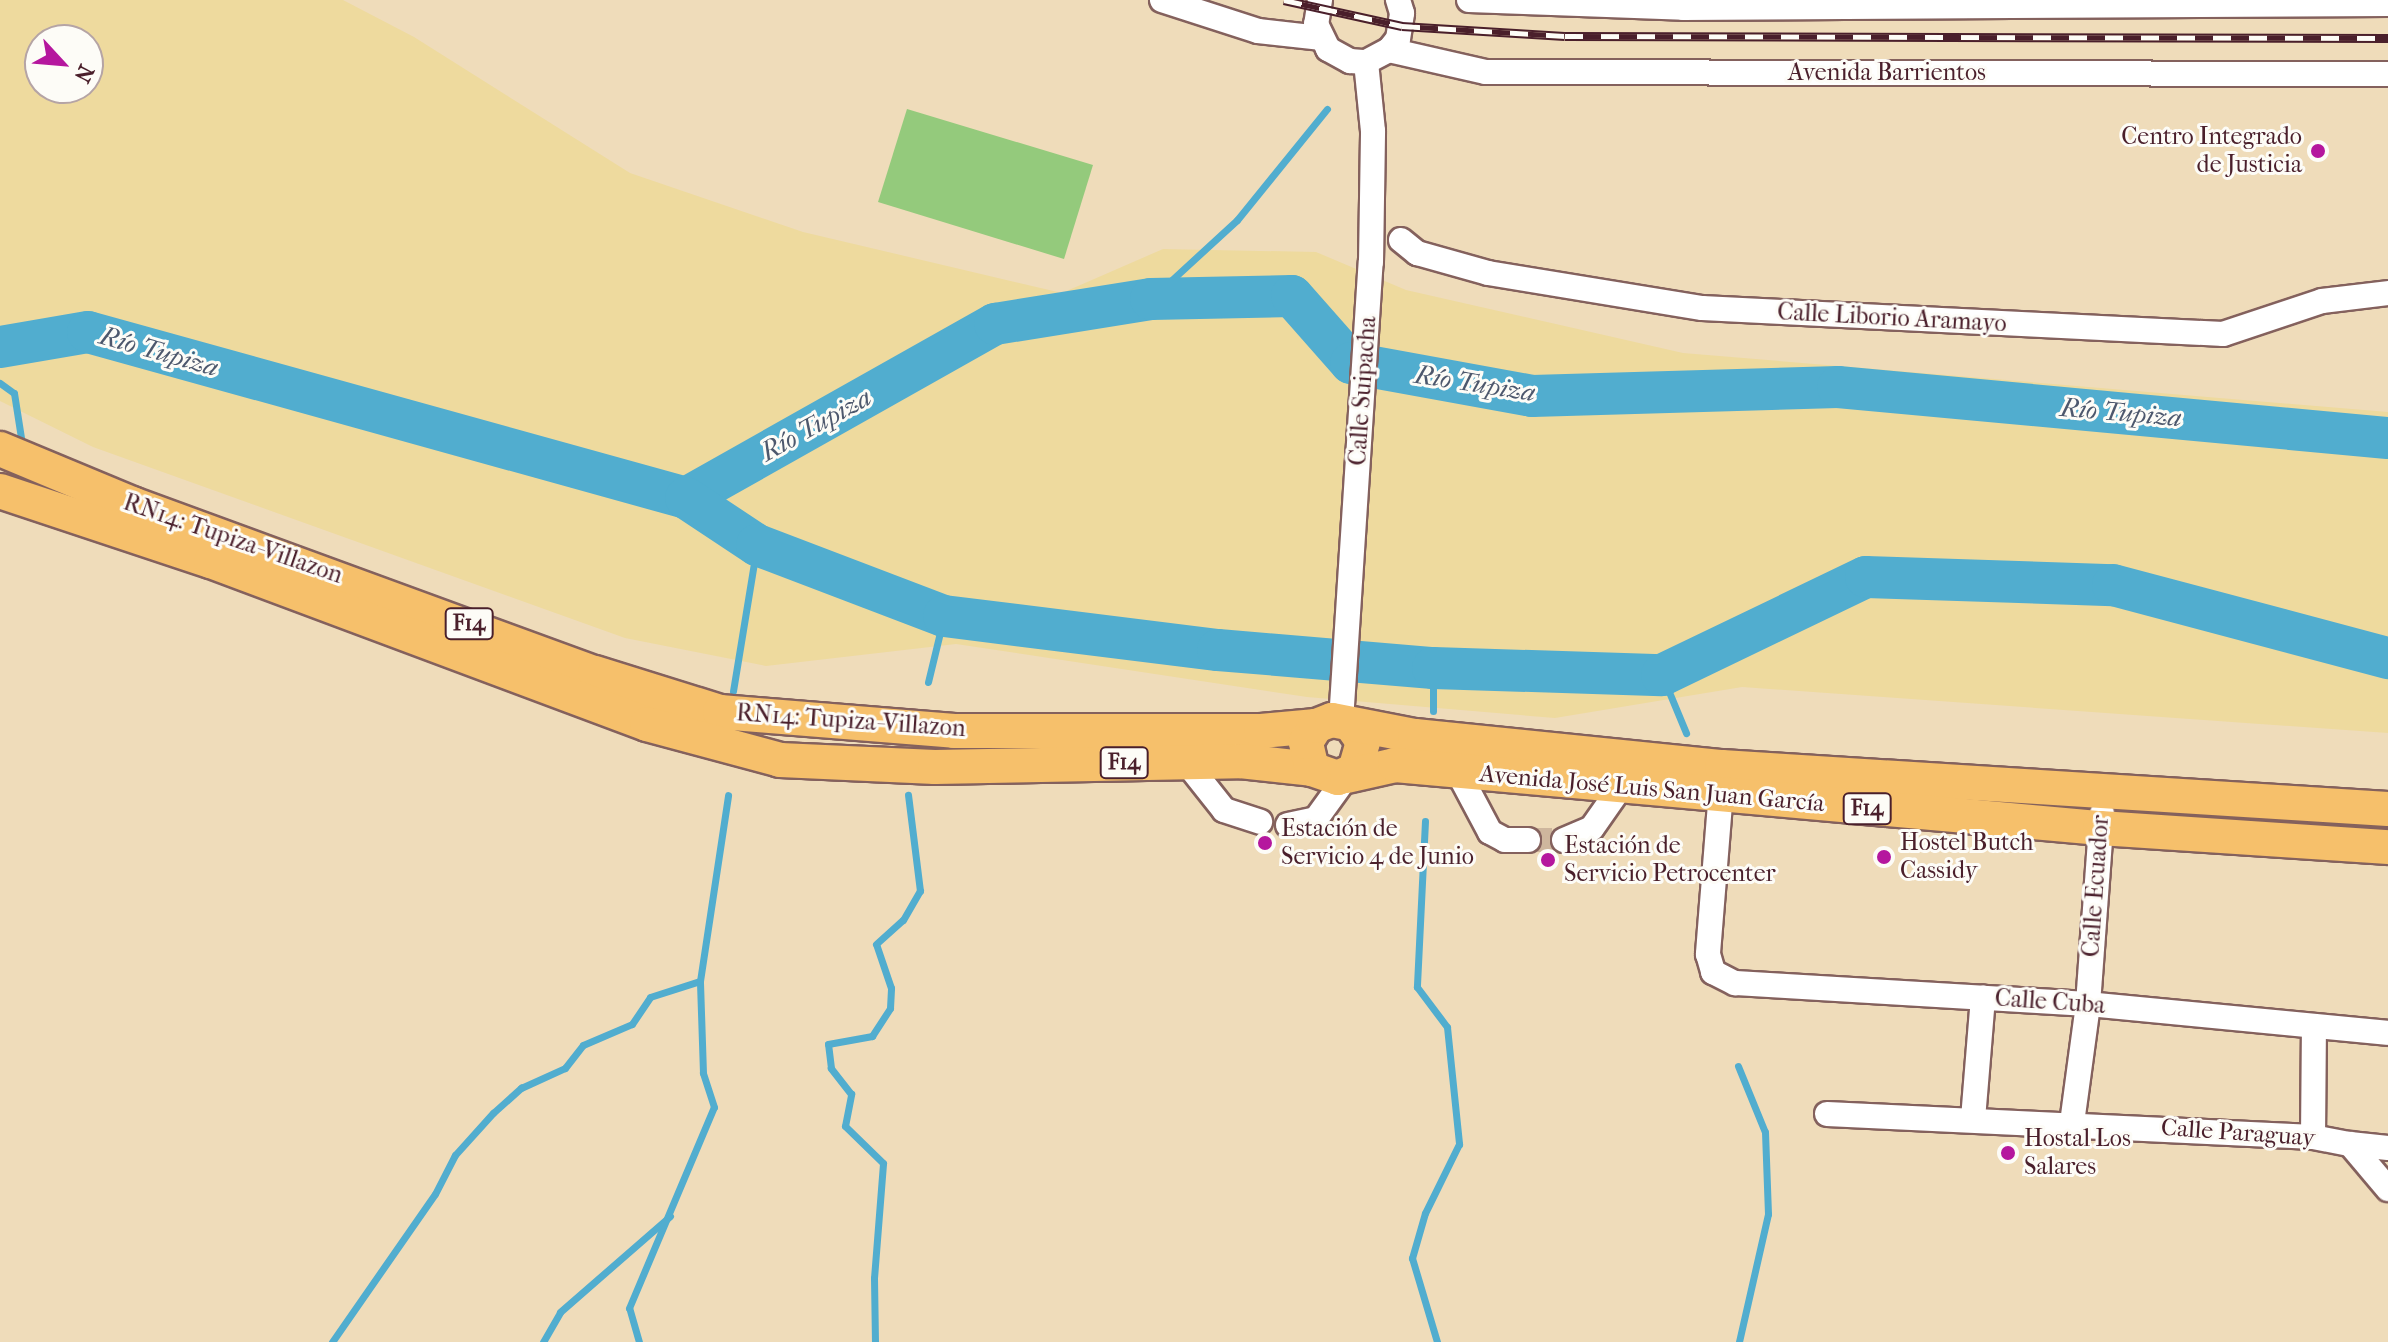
<!DOCTYPE html>
<html>
<head>
<meta charset="utf-8">
<style>
	body { margin:0 }
	#map { position:relative; width:2388px; height:1342px; overflow:hidden; background:#efdcba; font-family:"IM FELL French Canon",serif }
	div>[style] { position:absolute }
	.green>* { inset:0; background:#94ca7c }
	.sand>* { inset:0; background:#eeda9e }
	.stream>* { height:7px; margin:-3.5px; padding:0 3.5px; transform-origin:3.5px; border-radius:3.5px; background:#51adcf }
	.river>* { height:42px; margin:-21px; padding:0 21px; transform-origin:21px; border-radius:21px; background:#51adcf }
	.minor-tunnel>* { height:24px; margin-top:-12px; transform-origin:0; background:repeating-linear-gradient(90deg,#ceb69d 0 24px,transparent 0 36px) }
	.roads { filter:drop-shadow(2px 0 #84615d) drop-shadow(-2px 0 #84615d) drop-shadow(0 2px #84615d) drop-shadow(0 -2px #84615d) }
	.minor>* { height:24px; margin:-12px; padding:0 12px; transform-origin:12px; border-radius:12px; background:#fff }
	.highway>* { height:34px; margin:-17px; padding:0 17px; transform-origin:17px; border-radius:17px; background:#f6c06b }
	.rail>* { height:9px; margin-top:-4.5px; transform-origin:0; background:repeating-linear-gradient(90deg,#fdfcf7 0 18px,#4a1f2b 0 36px); box-sizing:border-box; border-block:2px solid #4a1f2b }
	.dots>* { width:22px; height:22px; translate:-50% -50%; box-sizing:border-box; border:4px solid #fdfcf7; border-radius:50% }
	span { translate:-50% -50%; white-space:nowrap; text-align:center; line-height:1.15; -webkit-text-stroke:6px #fdfcf7; paint-order:stroke }
	.shield-label span { padding:2px 6px; background:#fdfcf7; border:2px solid; border-radius:6px; -webkit-text-stroke-width:0 }
	.shield-label { font-size:22px; color:#4a1f2b; font-weight:700 }
	.street-label { font-size:24px; color:#4a1f2b }
	.poi-label { font-size:24px; color:#4a1f2b }
	.right { translate:-100% -50%; text-align:right }
	.left { translate:0 -50%; text-align:left }
	.water-label { font-size:26px; color:#4d586d; font-style:italic }
	.north { position:absolute; left:24px; top:24px; width:80px; height:80px; box-sizing:border-box; background:#fdfcf7; border:2px solid #b5a4a5; border-radius:50%; rotate:116deg; font-size:22px; font-weight:700; line-height:32px; text-align:center; color:#4a1f2b }
	.north::after { content:''; display:block; margin:auto; width:28px; height:36px; background:#b5179e; clip-path:polygon(50% 0,100% 100%,50% 72%,0 100%) }
</style>
</head>
<body>
<div id="map">
	<div class="green">
		<i style="clip-path:polygon(907px 109px,1093px 165px,1064px 259px,878px 202px)"></i>
	</div>
	<div class="sand">
		<i style="clip-path:polygon(evenodd,0 0,343px 0,414px 37px,630px 173px,803px 232px,1062px 293px,1163px 249px,1316px 252px,1406px 290px,1683px 353px,2388px 412px,2388px 733px,1742px 687px,1555px 718px,1307px 697px,956px 644px,766px 666px,625px 638px,93px 447px,0 401px,0 0,40px 40px,88px 40px,88px 88px,40px 88px,40px 40px)"></i>
	</div>
	<div class="stream">
		<i style="left:1151px;top:299px;width:117px;rotate:-42.6deg"></i>
		<i style="left:1237px;top:220px;width:143px;rotate:-51deg"></i>
		<i style="left:0;top:383px;width:17px;rotate:36deg"></i>
		<i style="left:14px;top:393px;width:52px;rotate:81.1deg"></i>
		<i style="left:1662px;top:675px;width:63px;rotate:67.5deg"></i>
		<i style="left:928px;top:682px;width:68px;rotate:-76.4deg"></i>
		<i style="left:733px;top:691px;width:148px;rotate:-80.7deg"></i>
		<i style="left:1433px;top:711px;width:43px;rotate:-90deg"></i>
		<i style="left:1425px;top:821px;width:166px;rotate:92.8deg"></i>
		<i style="left:1417px;top:987px;width:50px;rotate:53.1deg"></i>
		<i style="left:1447px;top:1027px;width:118px;rotate:84.1deg"></i>
		<i style="left:1459px;top:1144px;width:77px;rotate:116.2deg"></i>
		<i style="left:1425px;top:1213px;width:47px;rotate:106.1deg"></i>
		<i style="left:1412px;top:1258px;width:88px;rotate:73.4deg"></i>
		<i style="left:1738px;top:1066px;width:71px;rotate:67.8deg"></i>
		<i style="left:1765px;top:1132px;width:82px;rotate:87.9deg"></i>
		<i style="left:1768px;top:1214px;width:131px;rotate:102.8deg"></i>
		<i style="left:332px;top:1342px;width:180px;rotate:-55.2deg"></i>
		<i style="left:435px;top:1194px;width:44px;rotate:-62.9deg"></i>
		<i style="left:455px;top:1155px;width:57px;rotate:-47.9deg"></i>
		<i style="left:493px;top:1113px;width:38px;rotate:-42deg"></i>
		<i style="left:521px;top:1088px;width:48px;rotate:-24.4deg"></i>
		<i style="left:565px;top:1068px;width:29px;rotate:-52deg"></i>
		<i style="left:583px;top:1045px;width:53px;rotate:-23.2deg"></i>
		<i style="left:632px;top:1024px;width:32px;rotate:-56deg"></i>
		<i style="left:650px;top:997px;width:52px;rotate:-17.7deg"></i>
		<i style="left:543px;top:1342px;width:34px;rotate:-60deg"></i>
		<i style="left:560px;top:1312px;width:146px;rotate:-41.1deg"></i>
		<i style="left:639px;top:1342px;width:35px;rotate:-106deg"></i>
		<i style="left:629px;top:1308px;width:218px;rotate:-67.1deg"></i>
		<i style="left:714px;top:1107px;width:36px;rotate:-108deg"></i>
		<i style="left:703px;top:1073px;width:92px;rotate:-91.9deg"></i>
		<i style="left:700px;top:981px;width:188px;rotate:-81.4deg"></i>
		<i style="left:875px;top:1342px;width:64px;rotate:-90.9deg"></i>
		<i style="left:874px;top:1278px;width:115px;rotate:-85.5deg"></i>
		<i style="left:883px;top:1163px;width:53px;rotate:-135.8deg"></i>
		<i style="left:845px;top:1126px;width:33px;rotate:-79deg"></i>
		<i style="left:851px;top:1094px;width:33px;rotate:-128deg"></i>
		<i style="left:831px;top:1068px;width:24px;rotate:-97deg"></i>
		<i style="left:828px;top:1044px;width:45px;rotate:-10.3deg"></i>
		<i style="left:872px;top:1036px;width:33px;rotate:-57deg"></i>
		<i style="left:890px;top:1008px;width:20px;rotate:-87deg"></i>
		<i style="left:891px;top:988px;width:46px;rotate:-108.8deg"></i>
		<i style="left:876px;top:944px;width:36px;rotate:-42deg"></i>
		<i style="left:903px;top:920px;width:34px;rotate:-60deg"></i>
		<i style="left:920px;top:891px;width:97px;rotate:-97.1deg"></i>
	</div>
	<div class="river">
		<i style="left:0;top:347px;width:89px;rotate:-9.7deg"></i>
		<i style="left:88px;top:332px;width:621px;rotate:15.51deg"></i>
		<i style="left:686px;top:498px;width:355px;rotate:-29.4deg"></i>
		<i style="left:995px;top:324px;width:158px;rotate:-9.1deg"></i>
		<i style="left:1151px;top:299px;width:141px;rotate:-1.2deg"></i>
		<i style="left:1292px;top:296px;width:89px;rotate:48.6deg"></i>
		<i style="left:1351px;top:363px;width:184px;rotate:10.3deg"></i>
		<i style="left:1532px;top:396px;width:306px;rotate:-1.7deg"></i>
		<i style="left:1838px;top:387px;width:552px;rotate:5.3deg"></i>
		<i style="left:686px;top:498px;width:85px;rotate:33.5deg"></i>
		<i style="left:757px;top:545px;width:200px;rotate:20.8deg"></i>
		<i style="left:944px;top:616px;width:276px;rotate:7.1deg"></i>
		<i style="left:1218px;top:650px;width:216px;rotate:4.8deg"></i>
		<i style="left:1433px;top:668px;width:229px;rotate:1.8deg"></i>
		<i style="left:1662px;top:675px;width:226px;rotate:-25.7deg"></i>
		<i style="left:1866px;top:577px;width:247px;rotate:1.9deg"></i>
		<i style="left:2113px;top:585px;width:285px;rotate:14.9deg"></i>
	</div>
	<div class="minor-tunnel">
		<i style="left:1528px;top:840px;width:36px"></i>
	</div>
	<div class="roads">
		<div class="minor">
			<i style="left:1162px;top:0;width:101px;rotate:17.9deg"></i>
			<i style="left:1258px;top:31px;width:62px;rotate:6.4deg"></i>
			<i style="left:1320px;top:0;width:24px;rotate:99deg"></i>
			<i style="left:1316px;top:24px;width:28px;rotate:64deg"></i>
			<i style="left:1328px;top:49px;width:25px;rotate:29deg"></i>
			<i style="left:1350px;top:61px;width:16px;rotate:4deg"></i>
			<i style="left:1366px;top:62px;width:26px;rotate:-28deg"></i>
			<i style="left:1389px;top:50px;width:14px;rotate:-51deg"></i>
			<i style="left:1398px;top:39px;width:26px;rotate:-81deg"></i>
			<i style="left:1402px;top:13px;width:14px;rotate:-107deg"></i>
			<i style="left:1469px;top:0;width:214px;rotate:2.1deg"></i>
			<i style="left:1683px;top:8px;width:705px;rotate:-0.33deg"></i>
			<i style="left:1389px;top:50px;width:99px;rotate:12.8deg"></i>
			<i style="left:1486px;top:72px;width:902px;rotate:0.13deg"></i>
			<i style="left:1401px;top:240px;width:21px;rotate:39deg"></i>
			<i style="left:1417px;top:253px;width:74px;rotate:15.7deg"></i>
			<i style="left:1488px;top:273px;width:217px;rotate:9.3deg"></i>
			<i style="left:1702px;top:308px;width:522px;rotate:2.86deg"></i>
			<i style="left:2223px;top:334px;width:104px;rotate:-18.4deg"></i>
			<i style="left:2322px;top:301px;width:66px;rotate:-6.9deg"></i>
			<i style="left:1341px;top:721px;width:460px;rotate:-86.3deg"></i>
			<i style="left:1371px;top:262px;width:131px;rotate:-89.1deg"></i>
			<i style="left:1373px;top:131px;width:69px;rotate:-95.8deg"></i>
			<i style="left:1186px;top:762px;width:61px;rotate:51.6deg"></i>
			<i style="left:1224px;top:810px;width:38px;rotate:18deg"></i>
			<i style="left:1457px;top:770px;width:70px;rotate:62deg"></i>
			<i style="left:1490px;top:832px;width:17px;rotate:28deg"></i>
			<i style="left:1505px;top:840px;width:23px"></i>
			<i style="left:1722px;top:779px;width:176px;rotate:94.6deg"></i>
			<i style="left:1708px;top:954px;width:19px;rotate:74deg"></i>
			<i style="left:1713px;top:972px;width:25px;rotate:27deg"></i>
			<i style="left:1735px;top:983px;width:354px;rotate:3.4deg"></i>
			<i style="left:2088px;top:1004px;width:301px;rotate:5.5deg"></i>
			<i style="left:1288px;top:825px;width:29px;rotate:-12deg"></i>
			<i style="left:1316px;top:819px;width:53px;rotate:-54.2deg"></i>
			<i style="left:1564px;top:840px;width:30px;rotate:-23deg"></i>
			<i style="left:1592px;top:828px;width:49px;rotate:-55deg"></i>
			<i style="left:1827px;top:1114px;width:487px;rotate:2.7deg"></i>
			<i style="left:2313px;top:1137px;width:38px;rotate:11deg"></i>
			<i style="left:2350px;top:1144px;width:59px;rotate:49.8deg"></i>
			<i style="left:1973px;top:1119px;width:122px;rotate:-85.3deg"></i>
			<i style="left:2072px;top:1123px;width:120px;rotate:-82.3deg"></i>
			<i style="left:2088px;top:1004px;width:191px;rotate:-85.8deg"></i>
			<i style="left:2313px;top:1137px;width:111px;rotate:-89.5deg"></i>
			<i style="left:2350px;top:1144px;width:38px;rotate:6deg"></i>
		</div>
		<div class="highway">
			<i style="left:0;top:449px;width:143px;rotate:22.6deg"></i>
			<i style="left:132px;top:504px;width:493px;rotate:20.1deg"></i>
			<i style="left:595px;top:673px;width:131px;rotate:17.3deg"></i>
			<i style="left:720px;top:712px;width:235px;rotate:4.6deg"></i>
			<i style="left:954px;top:731px;width:307px"></i>
			<i style="left:1261px;top:731px;width:55px;rotate:-5.2deg"></i>
			<i style="left:0;top:491px;width:222px;rotate:18.4deg"></i>
			<i style="left:211px;top:561px;width:465px;rotate:20.5deg"></i>
			<i style="left:647px;top:724px;width:138px;rotate:15.1deg"></i>
			<i style="left:780px;top:760px;width:155px;rotate:2.6deg"></i>
			<i style="left:935px;top:767px;width:305px;rotate:-1.1deg"></i>
			<i style="left:1240px;top:761px;width:72px;rotate:6.3deg"></i>
			<i style="left:1352px;top:726px;width:19px;rotate:55deg"></i>
			<i style="left:1363px;top:742px;width:29px;rotate:106deg"></i>
			<i style="left:1355px;top:770px;width:19px;rotate:155deg"></i>
			<i style="left:1338px;top:778px;width:28px;rotate:-161deg"></i>
			<i style="left:1312px;top:769px;width:28px;rotate:-103deg"></i>
			<i style="left:1306px;top:742px;width:19px;rotate:-58deg"></i>
			<i style="left:1316px;top:726px;width:17px;rotate:-21deg"></i>
			<i style="left:1332px;top:720px;width:85px;rotate:10.9deg"></i>
			<i style="left:1415px;top:736px;width:309px;rotate:5.8deg"></i>
			<i style="left:1722px;top:767px;width:667px;rotate:3.61deg"></i>
			<i style="left:1347px;top:776px;width:49px;rotate:-12.9deg"></i>
			<i style="left:1395px;top:765px;width:708px;rotate:5.11deg"></i>
			<i style="left:2100px;top:828px;width:289px;rotate:3.8deg"></i>
		</div>
	</div>
	<div class="rail">
		<i style="left:1284px;top:0;width:121px;rotate:12.4deg"></i>
		<i style="left:1402px;top:26px;width:163px;rotate:3.5deg"></i>
		<i style="left:1565px;top:36px;width:823px;rotate:0.14deg"></i>
	</div>
	<div class="dots">
		<i style="left:2318px;top:151px;background:#b5179e"></i>
		<i style="left:1265px;top:843px;background:#b5179e"></i>
		<i style="left:1884px;top:857px;background:#b5179e"></i>
		<i style="left:1548px;top:860px;background:#b5179e"></i>
		<i style="left:2008px;top:1153px;background:#b5179e"></i>
	</div>
	<div class="shield-label">
		<span style="left:469px;top:624px">F14</span>
		<span style="left:1124px;top:763px">F14</span>
		<span style="left:1867px;top:809px">F14</span>
	</div>
	<div class="street-label">
		<span style="left:1887px;top:73px">Avenida Barrientos</span>
		<span style="left:1892px;top:318px;rotate:3deg">Calle Liborio Aramayo</span>
		<span style="left:1363px;top:391px;rotate:-86deg">Calle Suipacha</span>
		<span style="left:233px;top:539px;rotate:19deg">RN14: Tupiza-Villazon</span>
		<span style="left:851px;top:721px;rotate:4deg">RN14: Tupiza-Villazon</span>
		<span style="left:1652px;top:789px;rotate:5deg">Avenida José Luis San Juan García</span>
		<span style="left:2096px;top:886px;rotate:-86deg">Calle Ecuador</span>
		<span style="left:2050px;top:1002px;rotate:4deg">Calle Cuba</span>
		<span style="left:2238px;top:1133px;rotate:4deg">Calle Paraguay</span>
	</div>
	<div class="poi-label">
		<span class="right" style="left:2302px;top:151px">Centro Integrado<br>de Justicia</span>
		<span class="left" style="left:1281px;top:843px">Estación de<br>Servicio 4 de Junio</span>
		<span class="left" style="left:1900px;top:857px">Hostel Butch<br>Cassidy</span>
		<span class="left" style="left:1564px;top:860px">Estación de<br>Servicio Petrocenter</span>
		<span class="left" style="left:2024px;top:1153px">Hostal Los<br>Salares</span>
	</div>
	<div class="water-label">
		<span style="left:159px;top:352px;rotate:16deg">Río Tupiza</span>
		<span style="left:1475px;top:384px;rotate:9deg">Río Tupiza</span>
		<span style="left:2121px;top:413px;rotate:5deg">Río Tupiza</span>
		<span style="left:816px;top:425px;rotate:-29deg">Río Tupiza</span>
	</div>
	<div class="north">N</div>
</div>
</body>
</html>
